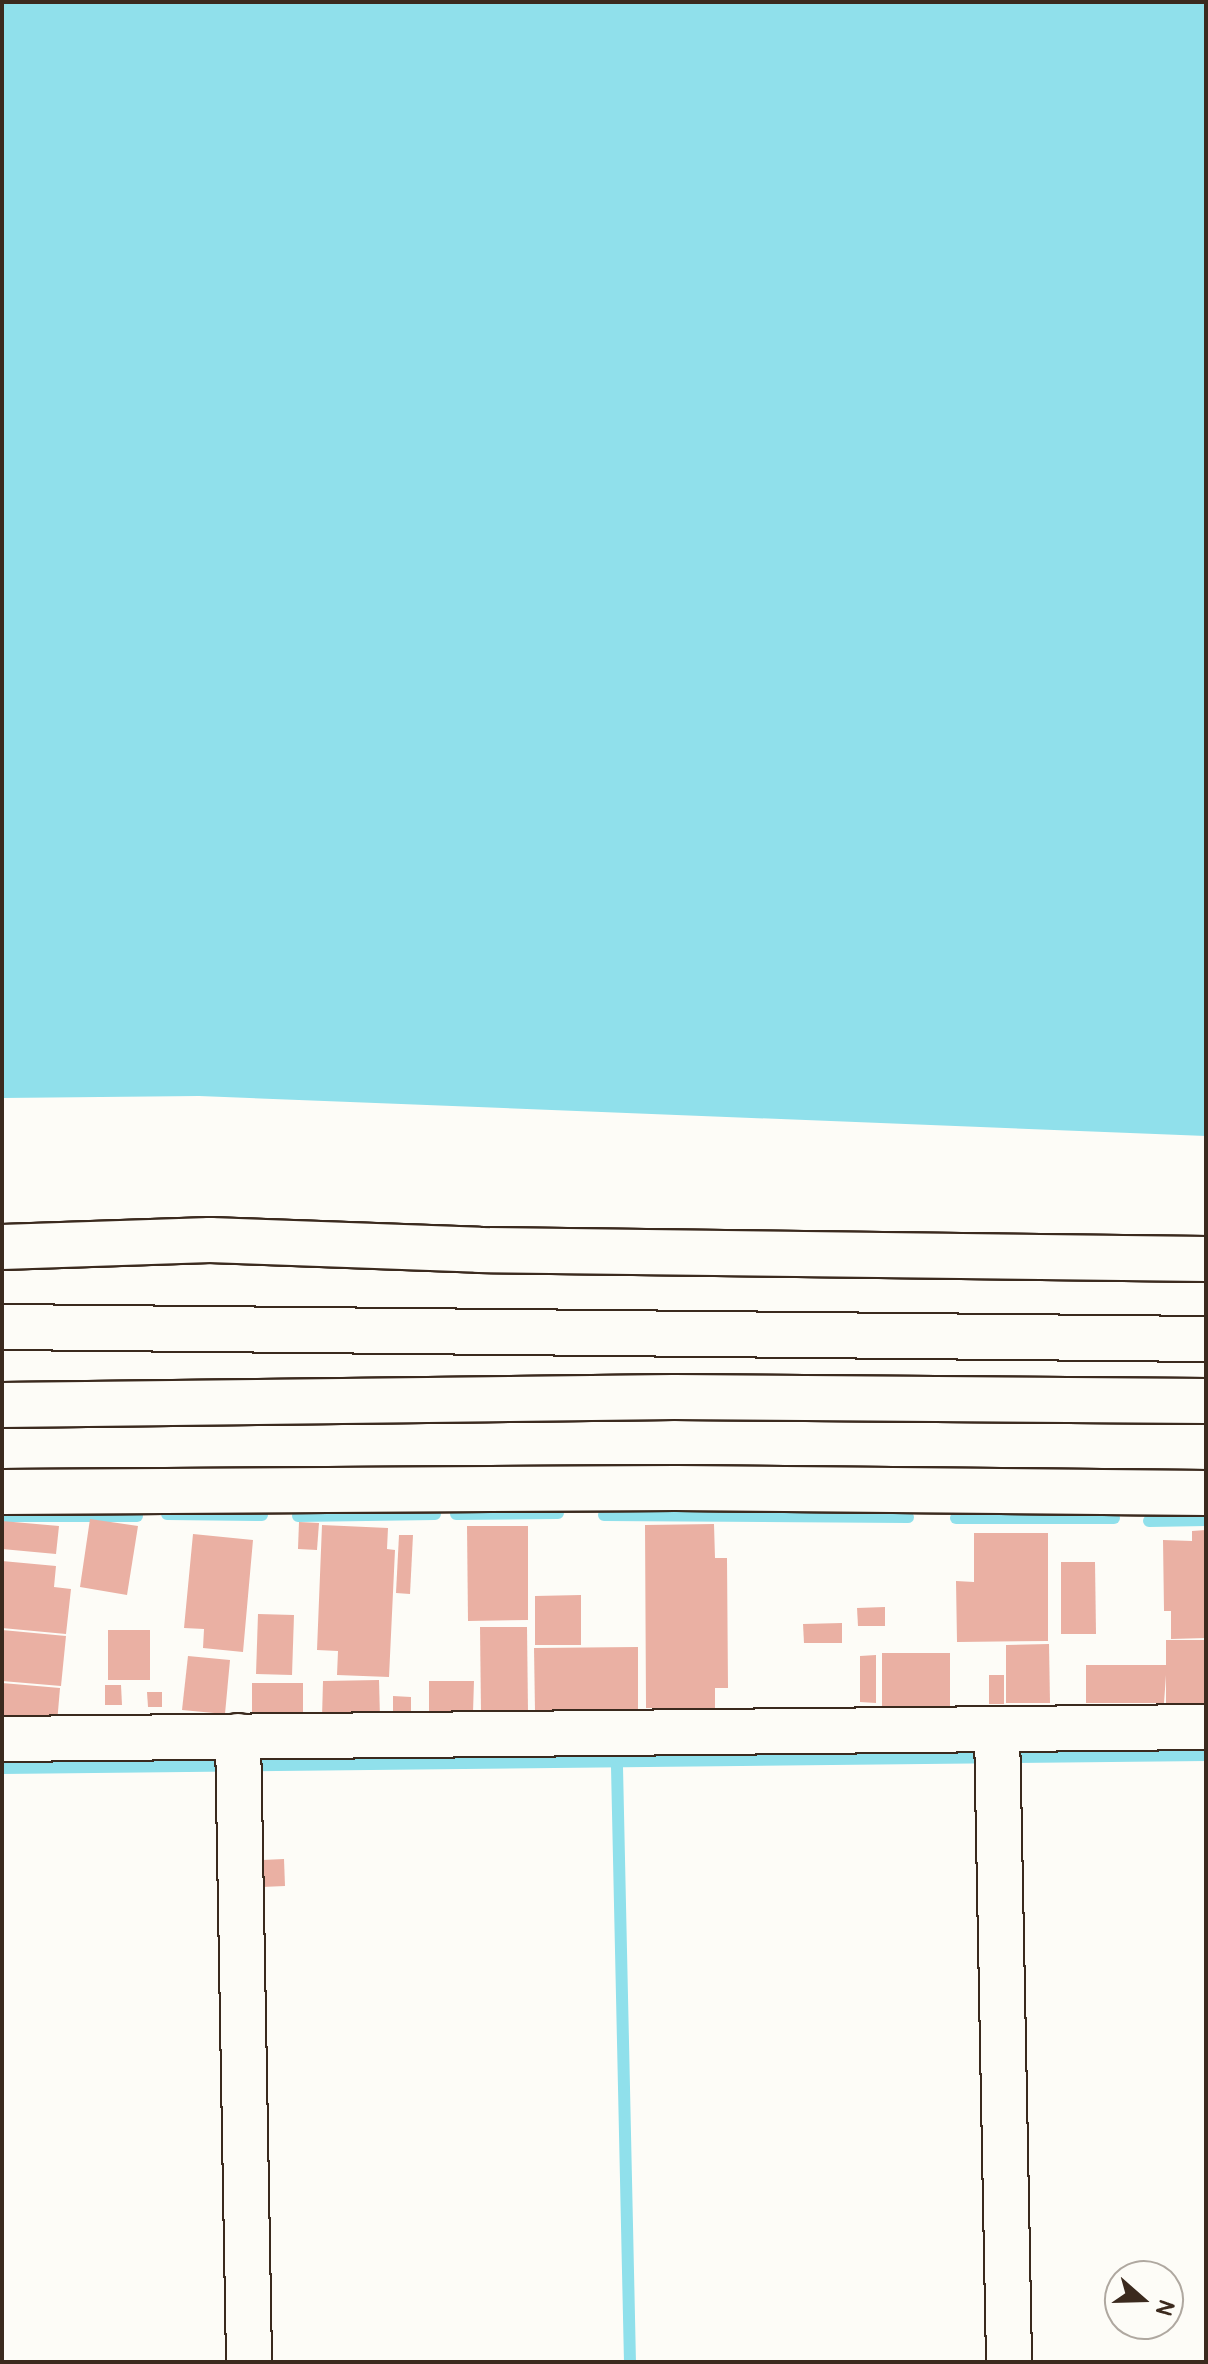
<!DOCTYPE html>
<html>
<head>
<meta charset="utf-8">
<style>
	body { margin:0 }
	#map { position:relative; width:1208px; height:2364px; overflow:hidden; background:#fdfcf7; font-family:Pangolin,sans-serif }
	div>[style] { position:absolute }
	.water>* { inset:0; background:#90e0eb }
	.stream>* { height:12px; margin:-6px; padding:0 6px; transform-origin:6px; border-radius:6px; background:#90e0eb }
	.building>* { inset:0; background:#eab0a3 }
	.roads { filter:drop-shadow(2px 0 #3b2a1e) drop-shadow(-2px 0 #3b2a1e) drop-shadow(0 2px #3b2a1e) drop-shadow(0 -2px #3b2a1e) }
	.minor>* { height:44px; margin:-22px; padding:0 22px; transform-origin:22px; border-radius:22px; background:#fdfcf7 }
	span { translate:-50% -50%; white-space:nowrap; text-align:center; line-height:1.15; -webkit-text-stroke:6px #fdfcf7; paint-order:stroke }
	.frame { position:absolute; inset:0; border:4px solid #3b2a1e; pointer-events:none }
	.north { position:absolute; left:1104px; top:2260px; width:80px; height:80px; box-sizing:border-box; background:#fdfcf7; border:2px solid #afa8a0; border-radius:50%; rotate:110deg; font-size:22px; font-weight:700; line-height:32px; text-align:center; color:#3b2a1e }
	.north::after { content:''; display:block; margin:auto; width:28px; height:36px; background:#3b2a1e; clip-path:polygon(50% 0,100% 100%,50% 72%,0 100%) }
</style>
</head>
<body>
<div id="map">
	<div class="water">
		<i style="clip-path:polygon(2px 2px,1206px 2px,1206px 1136px,199px 1096px,2px 1098px)"></i>
		<i style="clip-path:polygon(1206px 1745px,1206px 1761px,2px 1774px,2px 1759px)"></i>
	</div>
	<div class="stream">
		<i style="left:167px;top:1514px;width:95px;rotate:0.6deg"></i>
		<i style="left:456px;top:1514px;width:102px;rotate:-0.6deg"></i>
		<i style="left:604px;top:1515px;width:304px;rotate:0.4deg"></i>
		<i style="left:2px;top:1516px;width:135px"></i>
		<i style="left:298px;top:1516px;width:137px;rotate:-0.8deg"></i>
		<i style="left:956px;top:1518px;width:158px"></i>
		<i style="left:1149px;top:1521px;width:57px;rotate:-1deg"></i>
		<i style="left:617px;top:1767px;width:595px;rotate:88.75deg"></i>
	</div>
	<div class="building">
		<i style="clip-path:polygon(90px 1519px,138px 1526px,127px 1595px,80px 1587px)"></i>
		<i style="clip-path:polygon(2px 1521px,59px 1526px,56px 1554px,2px 1549px)"></i>
		<i style="clip-path:polygon(299px 1522px,319px 1523px,317px 1550px,298px 1549px)"></i>
		<i style="clip-path:polygon(714px 1524px,715px 1558px,727px 1558px,728px 1688px,715px 1688px,715px 1708px,646px 1708px,645px 1525px)"></i>
		<i style="clip-path:polygon(322px 1525px,388px 1528px,387px 1549px,395px 1550px,389px 1677px,337px 1675px,338px 1651px,317px 1650px)"></i>
		<i style="clip-path:polygon(467px 1526px,528px 1526px,528px 1620px,468px 1621px)"></i>
		<i style="clip-path:polygon(1206px 1530px,1206px 1638px,1171px 1639px,1171px 1611px,1164px 1611px,1163px 1540px,1192px 1541px,1192px 1531px)"></i>
		<i style="clip-path:polygon(974px 1533px,1048px 1533px,1048px 1641px,957px 1642px,956px 1581px,974px 1582px)"></i>
		<i style="clip-path:polygon(193px 1534px,253px 1540px,243px 1652px,203px 1648px,204px 1629px,184px 1628px)"></i>
		<i style="clip-path:polygon(399px 1535px,413px 1535px,410px 1594px,396px 1593px)"></i>
		<i style="clip-path:polygon(2px 1561px,56px 1566px,54px 1587px,71px 1589px,66px 1634px,2px 1628px)"></i>
		<i style="clip-path:polygon(1061px 1562px,1095px 1562px,1096px 1634px,1061px 1634px)"></i>
		<i style="clip-path:polygon(581px 1595px,581px 1645px,535px 1645px,535px 1596px)"></i>
		<i style="clip-path:polygon(885px 1607px,885px 1626px,858px 1626px,857px 1608px)"></i>
		<i style="clip-path:polygon(258px 1614px,294px 1615px,292px 1675px,256px 1674px)"></i>
		<i style="clip-path:polygon(842px 1623px,842px 1643px,804px 1643px,803px 1624px)"></i>
		<i style="clip-path:polygon(480px 1627px,527px 1627px,528px 1712px,481px 1712px)"></i>
		<i style="clip-path:polygon(2px 1630px,66px 1636px,61px 1686px,2px 1681px)"></i>
		<i style="clip-path:polygon(108px 1630px,150px 1630px,150px 1680px,108px 1680px)"></i>
		<i style="clip-path:polygon(1166px 1640px,1206px 1640px,1206px 1707px,1166px 1707px,1166px 1675px,1164px 1703px,1086px 1703px,1086px 1665px,1166px 1665px)"></i>
		<i style="clip-path:polygon(1049px 1644px,1050px 1703px,1006px 1703px,1006px 1645px)"></i>
		<i style="clip-path:polygon(638px 1647px,638px 1711px,535px 1712px,534px 1648px)"></i>
		<i style="clip-path:polygon(882px 1653px,950px 1653px,950px 1707px,882px 1707px)"></i>
		<i style="clip-path:polygon(876px 1655px,876px 1703px,860px 1702px,860px 1656px)"></i>
		<i style="clip-path:polygon(188px 1656px,230px 1660px,225px 1714px,182px 1710px)"></i>
		<i style="clip-path:polygon(989px 1675px,1004px 1675px,1004px 1704px,989px 1704px)"></i>
		<i style="clip-path:polygon(379px 1680px,380px 1718px,322px 1718px,323px 1681px)"></i>
		<i style="clip-path:polygon(429px 1681px,474px 1681px,473px 1712px,429px 1713px)"></i>
		<i style="clip-path:polygon(2px 1683px,60px 1688px,57px 1723px,2px 1717px)"></i>
		<i style="clip-path:polygon(252px 1683px,303px 1683px,303px 1715px,252px 1715px)"></i>
		<i style="clip-path:polygon(105px 1685px,121px 1685px,122px 1705px,105px 1705px)"></i>
		<i style="clip-path:polygon(147px 1692px,162px 1692px,162px 1707px,148px 1707px)"></i>
		<i style="clip-path:polygon(393px 1696px,411px 1697px,411px 1713px,393px 1713px)"></i>
		<i style="clip-path:polygon(284px 1859px,285px 1886px,262px 1887px,262px 1860px)"></i>
	</div>
	<div class="roads">
		<div class="minor">
			<i style="left:2px;top:1247px;width:208px;rotate:-1.9deg"></i>
			<i style="left:210px;top:1240px;width:269px;rotate:2.1deg"></i>
			<i style="left:479px;top:1250px;width:727px;rotate:0.71deg"></i>
			<i style="left:2px;top:1327px;width:1204px;rotate:0.57deg"></i>
			<i style="left:2px;top:1405px;width:672px;rotate:-0.68deg"></i>
			<i style="left:674px;top:1397px;width:532px;rotate:0.43deg"></i>
			<i style="left:2px;top:1492px;width:674px;rotate:-0.34deg"></i>
			<i style="left:676px;top:1488px;width:530px;rotate:0.54deg"></i>
			<i style="left:997px;top:1730px;width:632px;rotate:88.91deg"></i>
			<i style="left:238px;top:1736px;width:626px;rotate:88.99deg"></i>
			<i style="left:2px;top:1739px;width:1204px;rotate:-0.57deg"></i>
		</div>
	</div>
	<div class="frame"></div>
	<div class="north">N</div>
</div>
</body>
</html>
